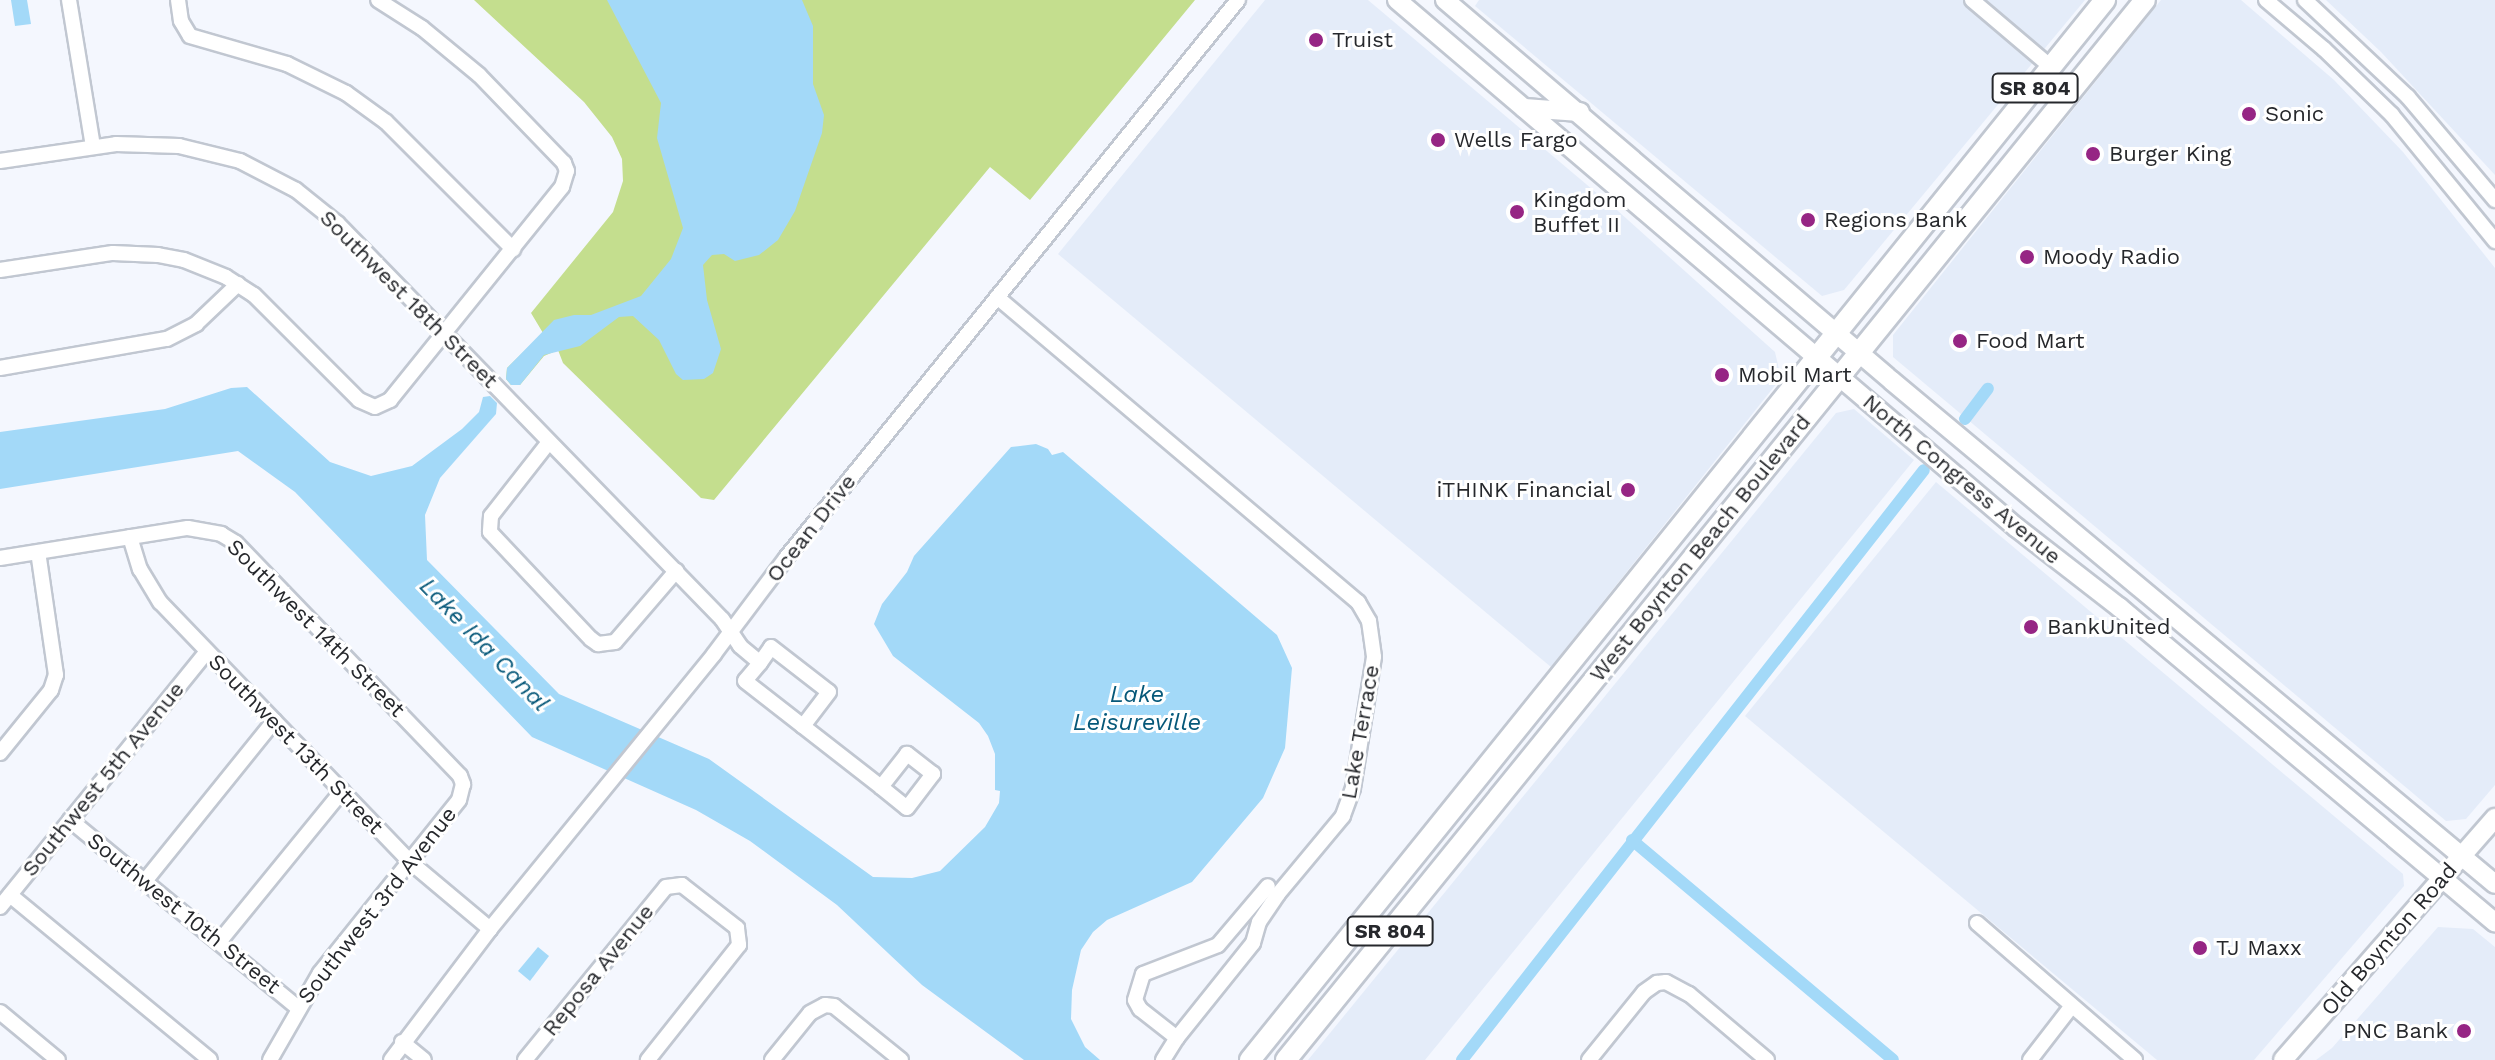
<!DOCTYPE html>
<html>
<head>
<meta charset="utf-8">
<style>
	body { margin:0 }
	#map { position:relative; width:2495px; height:1060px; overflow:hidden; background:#f4f7fe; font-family:"Work Sans",sans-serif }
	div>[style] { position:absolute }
	.built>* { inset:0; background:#e4ecf9 }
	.green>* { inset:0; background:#c4de8e }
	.water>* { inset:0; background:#a3d9f8 }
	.canal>* { height:12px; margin:-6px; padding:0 6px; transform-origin:6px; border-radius:6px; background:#a3d9f8 }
	.roads { filter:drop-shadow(2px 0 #c1c7d1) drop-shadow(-2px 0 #c1c7d1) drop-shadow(0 2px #c1c7d1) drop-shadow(0 -2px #c1c7d1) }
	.street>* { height:14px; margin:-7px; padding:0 7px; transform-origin:7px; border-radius:7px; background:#fff }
	.secondary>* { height:18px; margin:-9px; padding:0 9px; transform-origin:9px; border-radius:9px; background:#fff }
	.primary>* { height:20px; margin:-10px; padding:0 10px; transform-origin:10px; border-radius:10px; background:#fff }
	.dots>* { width:22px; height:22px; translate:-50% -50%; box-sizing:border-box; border:4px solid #fff; border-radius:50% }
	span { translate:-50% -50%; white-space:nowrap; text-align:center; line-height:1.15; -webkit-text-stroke:6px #fff; paint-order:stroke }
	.shield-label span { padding:2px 6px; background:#fff; border:2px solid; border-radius:6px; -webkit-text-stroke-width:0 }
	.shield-label { font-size:20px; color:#26282c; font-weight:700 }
	.poi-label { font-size:22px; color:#26282c }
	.left { translate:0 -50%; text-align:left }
	.right { translate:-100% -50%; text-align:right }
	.street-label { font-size:22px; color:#26282c }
	.water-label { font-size:24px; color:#065879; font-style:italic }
</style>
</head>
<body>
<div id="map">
	<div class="built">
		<i style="clip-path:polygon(1265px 0,1368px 0,1618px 211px,1775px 352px,1781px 378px,1551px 667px,1058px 254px)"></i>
		<i style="clip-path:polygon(1479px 0,2085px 0,1844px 290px,1822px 296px,1475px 6px)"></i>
		<i style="clip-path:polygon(2161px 0,2241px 0,2334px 80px,2403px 152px,2495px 268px,2495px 785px,2466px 819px,2446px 821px,1893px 357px,1893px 335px)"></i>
		<i style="clip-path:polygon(2326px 0,2495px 0,2495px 175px,2381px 52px)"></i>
		<i style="clip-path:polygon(1854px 409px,1914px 460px,1425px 1060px,1308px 1060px,1836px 413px)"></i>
		<i style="clip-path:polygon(1936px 482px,2403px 874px,2404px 886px,2254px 1060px,2157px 1060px,1745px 716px)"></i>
		<i style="clip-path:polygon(2438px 927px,2473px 929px,2495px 947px,2495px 1060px,2316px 1060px,2332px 1048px)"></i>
	</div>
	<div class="green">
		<i style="clip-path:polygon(474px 0,1195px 0,1030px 200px,990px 167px,714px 500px,701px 498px,563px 363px,558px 350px,544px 356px,520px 385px,511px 385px,506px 379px,507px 368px,543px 333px,531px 313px,613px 212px,623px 181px,622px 159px,612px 137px,584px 102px)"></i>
	</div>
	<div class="water">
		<i style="clip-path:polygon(11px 0,27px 0,31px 24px,15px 26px)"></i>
		<i style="clip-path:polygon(607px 0,802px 0,813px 26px,813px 84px,824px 115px,822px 133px,795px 211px,778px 240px,759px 255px,735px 261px,724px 254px,712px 255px,703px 265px,707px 300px,721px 349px,713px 373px,704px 379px,683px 380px,676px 374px,659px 340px,633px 316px,619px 317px,580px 346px,544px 355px,520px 385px,511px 385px,506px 379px,507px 368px,554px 320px,574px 315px,591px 315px,641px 296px,671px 259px,683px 228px,657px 138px,661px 103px)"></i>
		<i style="clip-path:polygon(247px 387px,330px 462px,371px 476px,412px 466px,462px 429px,479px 412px,483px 397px,490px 396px,497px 403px,496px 414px,440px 478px,425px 515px,427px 560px,559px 694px,709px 759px,873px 877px,912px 878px,940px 871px,985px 827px,999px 803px,1000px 791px,995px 790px,995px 754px,988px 736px,979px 723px,893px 656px,874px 624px,882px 604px,907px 572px,914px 556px,1011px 447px,1036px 444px,1048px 449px,1052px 455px,1063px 452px,1277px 635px,1292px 668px,1285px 748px,1263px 798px,1192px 882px,1107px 920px,1093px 932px,1081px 950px,1072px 990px,1071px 1019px,1085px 1047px,1100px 1060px,1024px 1060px,922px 985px,837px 905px,750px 841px,696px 810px,532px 737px,295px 492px,238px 451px,0 489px,0 432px,165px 409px,231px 388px)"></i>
		<i style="clip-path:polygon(538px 947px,549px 956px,530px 981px,518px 971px)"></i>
	</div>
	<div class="canal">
		<i style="left:1965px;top:419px;width:38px;rotate:-53deg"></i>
		<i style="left:1632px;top:840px;width:341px;rotate:40.1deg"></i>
		<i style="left:1462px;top:1060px;width:749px;rotate:-51.94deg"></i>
	</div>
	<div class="roads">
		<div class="street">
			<i style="left:69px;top:0;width:148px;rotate:80.7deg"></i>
			<i style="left:178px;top:0;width:21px;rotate:82deg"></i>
			<i style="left:181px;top:21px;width:17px;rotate:59deg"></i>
			<i style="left:190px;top:36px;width:101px;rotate:16.1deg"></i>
			<i style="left:287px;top:64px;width:66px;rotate:26.2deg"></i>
			<i style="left:346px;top:93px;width:49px;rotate:35.9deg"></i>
			<i style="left:386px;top:122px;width:180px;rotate:45deg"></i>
			<i style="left:1972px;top:0;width:104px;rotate:40.3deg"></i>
			<i style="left:2266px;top:0;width:76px;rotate:40.2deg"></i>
			<i style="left:2324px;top:49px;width:95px;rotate:44.1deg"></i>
			<i style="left:2392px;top:115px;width:163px;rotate:50.7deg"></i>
			<i style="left:2305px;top:0;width:141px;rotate:43.3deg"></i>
			<i style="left:2408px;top:97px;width:135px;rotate:49.8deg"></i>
			<i style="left:0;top:161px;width:117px;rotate:-8.3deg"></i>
			<i style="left:116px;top:144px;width:63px;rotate:1.8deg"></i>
			<i style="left:179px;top:146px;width:63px;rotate:13.8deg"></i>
			<i style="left:240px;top:161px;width:63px;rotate:27.4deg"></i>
			<i style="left:296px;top:190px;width:53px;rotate:38.8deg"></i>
			<i style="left:337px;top:223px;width:552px;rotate:45.81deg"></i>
			<i style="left:722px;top:619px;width:32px;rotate:56deg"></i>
			<i style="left:740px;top:646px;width:26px;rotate:40deg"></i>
			<i style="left:760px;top:663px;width:23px;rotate:130deg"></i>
			<i style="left:745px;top:681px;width:172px;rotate:37.9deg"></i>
			<i style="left:881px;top:787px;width:33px;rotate:39deg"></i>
			<i style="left:907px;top:808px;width:43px;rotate:-52.6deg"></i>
			<i style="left:933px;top:774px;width:33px;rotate:-142deg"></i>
			<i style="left:907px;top:754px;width:42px;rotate:128.2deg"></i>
			<i style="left:0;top:270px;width:114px;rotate:-8.6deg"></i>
			<i style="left:113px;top:253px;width:45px;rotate:2.5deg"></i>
			<i style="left:158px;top:255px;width:26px;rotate:11deg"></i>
			<i style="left:184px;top:260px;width:45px;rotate:22deg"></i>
			<i style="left:226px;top:277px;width:33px;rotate:33deg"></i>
			<i style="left:254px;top:295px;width:148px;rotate:45deg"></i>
			<i style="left:359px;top:400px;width:17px;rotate:24deg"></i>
			<i style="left:375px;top:407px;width:17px;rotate:-25deg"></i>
			<i style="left:390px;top:400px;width:274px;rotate:-51.1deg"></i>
			<i style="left:562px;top:187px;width:17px;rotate:-73deg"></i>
			<i style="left:567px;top:171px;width:9px;rotate:-111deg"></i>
			<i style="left:564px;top:163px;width:122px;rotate:-134deg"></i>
			<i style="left:479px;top:75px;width:74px;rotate:-140.5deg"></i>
			<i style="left:422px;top:28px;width:52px;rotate:-147.5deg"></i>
			<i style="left:997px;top:297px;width:473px;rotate:40.2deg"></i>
			<i style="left:1358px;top:602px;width:22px;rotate:60deg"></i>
			<i style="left:1369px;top:621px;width:36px;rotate:82deg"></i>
			<i style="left:1374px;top:657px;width:133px;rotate:99.1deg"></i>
			<i style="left:1353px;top:788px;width:30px;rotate:110deg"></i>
			<i style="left:1343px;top:816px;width:102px;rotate:129.8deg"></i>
			<i style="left:1278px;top:894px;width:34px;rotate:124deg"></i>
			<i style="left:1259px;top:922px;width:22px;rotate:106deg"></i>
			<i style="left:1253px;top:943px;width:122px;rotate:128.7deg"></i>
			<i style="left:1177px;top:1038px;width:47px;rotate:-141.9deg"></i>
			<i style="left:1140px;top:1009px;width:10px;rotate:-119deg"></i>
			<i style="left:1135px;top:1000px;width:27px;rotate:-73deg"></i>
			<i style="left:1143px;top:974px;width:80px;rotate:-21.1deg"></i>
			<i style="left:1218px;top:945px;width:77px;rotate:-49.7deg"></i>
			<i style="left:0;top:368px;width:169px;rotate:-9.9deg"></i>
			<i style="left:167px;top:339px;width:33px;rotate:-27deg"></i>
			<i style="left:196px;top:324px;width:58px;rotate:-43.6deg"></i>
			<i style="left:549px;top:442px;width:94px;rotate:128.1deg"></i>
			<i style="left:491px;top:516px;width:16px;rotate:94deg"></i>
			<i style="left:490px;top:532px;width:147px;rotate:46.7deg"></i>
			<i style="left:591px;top:639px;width:9px;rotate:36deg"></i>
			<i style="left:598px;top:644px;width:17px;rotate:-7deg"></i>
			<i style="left:615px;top:642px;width:94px;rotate:-49.3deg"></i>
			<i style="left:130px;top:537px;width:34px;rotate:73deg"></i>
			<i style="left:140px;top:569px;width:39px;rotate:59deg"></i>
			<i style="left:160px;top:602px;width:359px;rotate:46.1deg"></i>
			<i style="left:409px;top:861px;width:106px;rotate:40deg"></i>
			<i style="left:0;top:558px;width:190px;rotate:-9.1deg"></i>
			<i style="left:188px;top:528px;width:34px;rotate:10deg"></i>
			<i style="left:221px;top:534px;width:17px;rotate:31deg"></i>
			<i style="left:236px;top:543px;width:323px;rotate:46.1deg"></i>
			<i style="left:460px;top:776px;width:9px;rotate:69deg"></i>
			<i style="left:463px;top:784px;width:16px;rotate:104deg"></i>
			<i style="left:459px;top:800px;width:222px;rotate:128.8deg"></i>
			<i style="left:320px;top:973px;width:100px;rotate:119.9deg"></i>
			<i style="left:760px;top:663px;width:19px;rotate:-55deg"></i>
			<i style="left:771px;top:647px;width:73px;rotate:37.8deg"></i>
			<i style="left:829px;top:692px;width:43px;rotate:127.4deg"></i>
			<i style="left:0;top:753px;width:81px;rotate:-51deg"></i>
			<i style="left:51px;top:690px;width:16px;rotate:-72deg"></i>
			<i style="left:56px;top:675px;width:124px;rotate:-98.3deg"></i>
			<i style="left:70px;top:820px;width:294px;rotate:39.5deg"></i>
			<i style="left:145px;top:881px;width:206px;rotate:-51.1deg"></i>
			<i style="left:10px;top:895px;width:259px;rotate:39.5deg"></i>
			<i style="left:0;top:907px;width:329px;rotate:-51deg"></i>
			<i style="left:1977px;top:923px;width:209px;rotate:40.9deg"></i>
			<i style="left:219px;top:942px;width:195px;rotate:-50.8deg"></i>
			<i style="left:0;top:1012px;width:75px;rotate:39.6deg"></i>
			<i style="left:402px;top:1042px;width:28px;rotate:39deg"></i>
			<i style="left:391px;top:1060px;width:164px;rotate:-52.9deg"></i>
			<i style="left:490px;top:929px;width:355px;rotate:-50.8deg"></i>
			<i style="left:714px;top:654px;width:120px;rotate:-53.1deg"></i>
			<i style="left:786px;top:558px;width:718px;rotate:-50.99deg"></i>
			<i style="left:525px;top:1060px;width:223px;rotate:-50.8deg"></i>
			<i style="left:666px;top:887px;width:16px;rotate:-7deg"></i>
			<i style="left:682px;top:885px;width:70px;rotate:38deg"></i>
			<i style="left:737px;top:928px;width:17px;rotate:83deg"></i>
			<i style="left:739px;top:945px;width:147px;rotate:128.4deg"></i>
			<i style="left:772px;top:1060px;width:60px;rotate:-51deg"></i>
			<i style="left:810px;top:1013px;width:17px;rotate:-28deg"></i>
			<i style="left:825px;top:1005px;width:9px;rotate:6deg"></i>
			<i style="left:834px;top:1006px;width:86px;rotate:38.9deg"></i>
			<i style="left:1163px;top:1060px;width:26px;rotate:-58deg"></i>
			<i style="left:1589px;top:1060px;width:87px;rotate:-51deg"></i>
			<i style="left:1644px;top:992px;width:16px;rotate:-35deg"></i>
			<i style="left:1657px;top:983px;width:9px;rotate:-6deg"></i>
			<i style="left:1666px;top:982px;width:26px;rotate:28deg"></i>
			<i style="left:1689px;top:994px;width:102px;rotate:40.2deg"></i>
			<i style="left:2030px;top:1060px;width:67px;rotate:-52.3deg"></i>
		</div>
		<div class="secondary">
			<i style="left:1397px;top:0;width:814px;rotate:40.42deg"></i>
			<i style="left:2017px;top:528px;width:129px;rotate:37.8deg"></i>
			<i style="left:2119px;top:607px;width:491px;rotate:40deg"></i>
			<i style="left:1445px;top:0;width:587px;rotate:40.44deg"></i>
			<i style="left:1892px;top:381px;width:785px;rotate:39.83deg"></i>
			<i style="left:1524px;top:108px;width:56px;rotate:4.1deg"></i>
			<i style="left:2283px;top:1060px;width:322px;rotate:-48.8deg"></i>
		</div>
		<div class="primary">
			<i style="left:1250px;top:1060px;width:1362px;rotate:-51.11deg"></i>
			<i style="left:1286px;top:1060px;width:1364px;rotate:-50.98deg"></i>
		</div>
	</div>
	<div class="dots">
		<i style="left:1316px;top:40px;background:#962584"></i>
		<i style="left:2249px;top:114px;background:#962584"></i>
		<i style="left:1438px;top:140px;background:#962584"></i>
		<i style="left:2093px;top:154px;background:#962584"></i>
		<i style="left:1517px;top:212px;background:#962584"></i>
		<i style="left:1808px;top:220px;background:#962584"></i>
		<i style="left:2027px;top:257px;background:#962584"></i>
		<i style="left:1960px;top:341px;background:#962584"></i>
		<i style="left:1722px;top:375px;background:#962584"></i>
		<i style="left:1628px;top:490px;background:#962584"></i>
		<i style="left:2031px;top:627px;background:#962584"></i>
		<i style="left:2200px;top:948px;background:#962584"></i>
		<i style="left:2464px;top:1031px;background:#962584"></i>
	</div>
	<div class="shield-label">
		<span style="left:2035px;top:88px">SR 804</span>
		<span style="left:1390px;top:931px">SR 804</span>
	</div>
	<div class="poi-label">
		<span class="left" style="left:1332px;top:40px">Truist</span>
		<span class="left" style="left:2265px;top:114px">Sonic</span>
		<span class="left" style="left:1454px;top:140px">Wells Fargo</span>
		<span class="left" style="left:2109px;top:154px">Burger King</span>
		<span class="left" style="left:1533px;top:212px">Kingdom<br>Buffet II</span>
		<span class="left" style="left:1824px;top:220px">Regions Bank</span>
		<span class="left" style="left:2043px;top:257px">Moody Radio</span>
		<span class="left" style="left:1976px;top:341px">Food Mart</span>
		<span class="left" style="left:1738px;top:375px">Mobil Mart</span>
		<span class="right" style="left:1612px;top:490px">iTHINK Financial</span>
		<span class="left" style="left:2047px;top:627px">BankUnited</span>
		<span class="left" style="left:2216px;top:948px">TJ Maxx</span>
		<span class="right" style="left:2448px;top:1031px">PNC Bank</span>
	</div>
	<div class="street-label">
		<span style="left:409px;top:299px;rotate:45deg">Southwest 18th Street</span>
		<span style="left:1962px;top:479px;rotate:40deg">North Congress Avenue</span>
		<span style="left:811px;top:528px;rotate:-52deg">Ocean Drive</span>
		<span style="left:1700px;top:548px;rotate:-51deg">West Boynton Beach Boulevard</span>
		<span style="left:316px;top:628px;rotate:45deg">Southwest 14th Street</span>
		<span style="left:1360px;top:732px;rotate:-80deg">Lake Terrace</span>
		<span style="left:296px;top:744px;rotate:46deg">Southwest 13th Street</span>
		<span style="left:103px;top:779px;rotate:-51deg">Southwest 5th Avenue</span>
		<span style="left:377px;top:905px;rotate:-52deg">Southwest 3rd Avenue</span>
		<span style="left:184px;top:913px;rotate:39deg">Southwest 10th Street</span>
		<span style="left:2389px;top:939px;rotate:-49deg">Old Boynton Road</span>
		<span style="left:598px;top:970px;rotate:-51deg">Reposa Avenue</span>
	</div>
	<div class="water-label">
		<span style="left:484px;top:645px;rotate:46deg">Lake Ida Canal</span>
		<span style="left:1137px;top:709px">Lake<br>Leisureville</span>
	</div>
</div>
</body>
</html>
